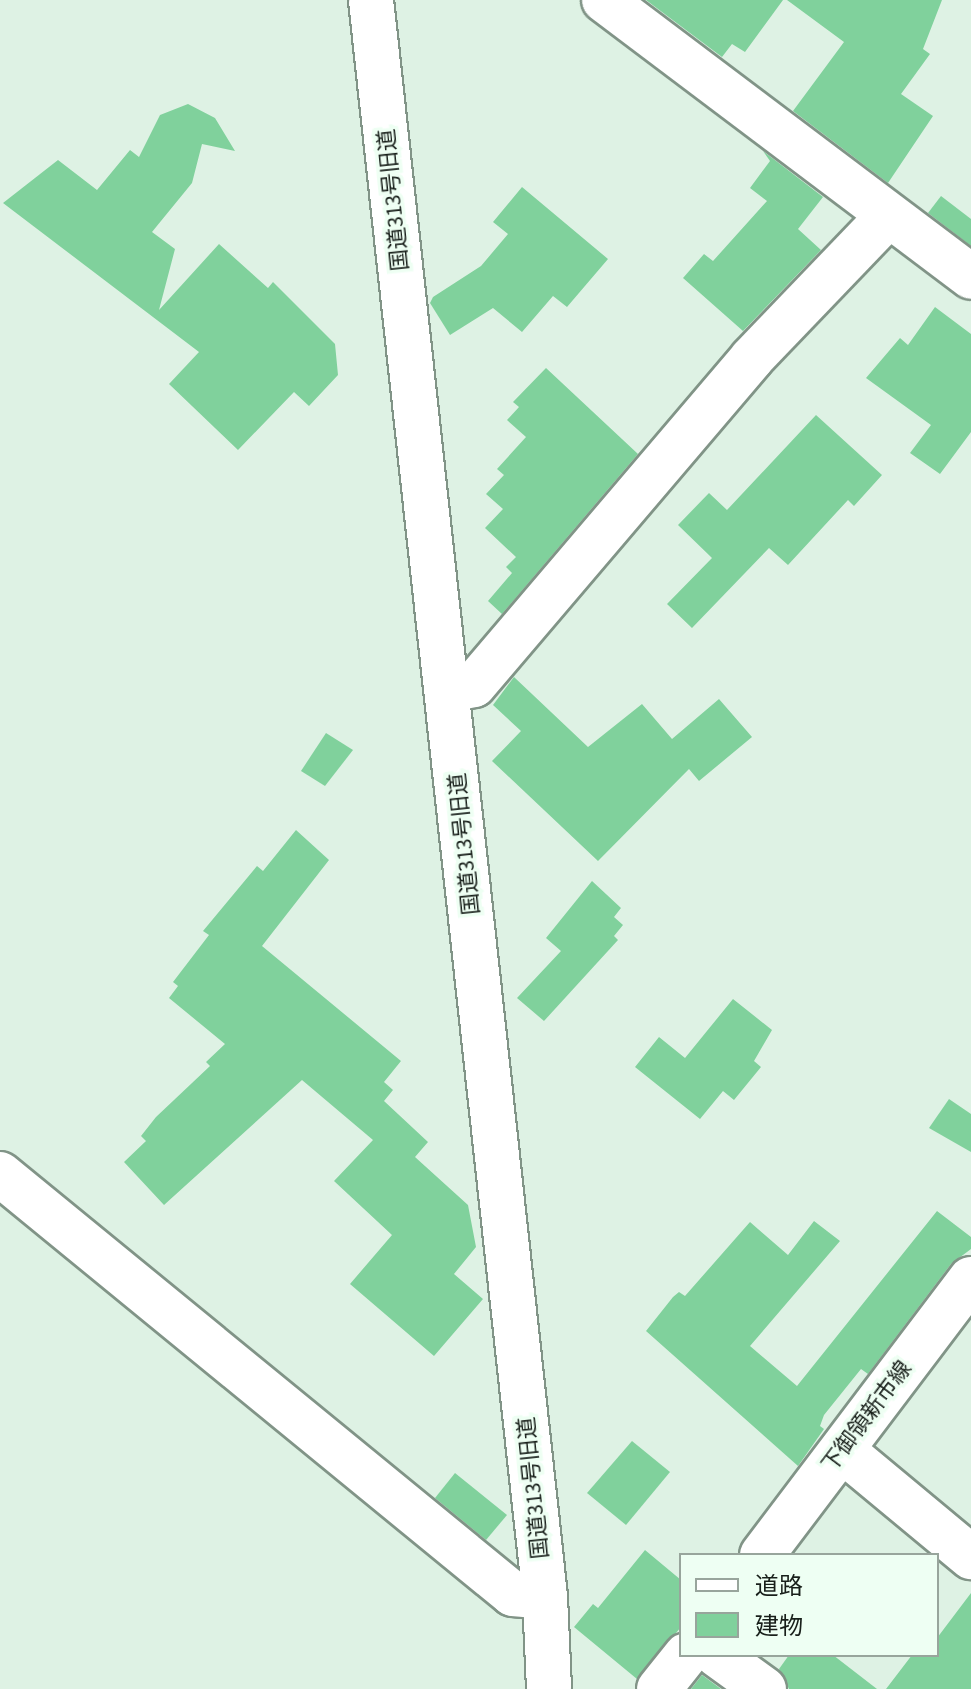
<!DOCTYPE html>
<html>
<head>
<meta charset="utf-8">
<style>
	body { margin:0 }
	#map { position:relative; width:971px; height:1689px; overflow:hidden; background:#def2e4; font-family:"Source Sans 3","Noto Sans JP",sans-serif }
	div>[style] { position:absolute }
	.building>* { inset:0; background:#80d19c }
	.roads { filter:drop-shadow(2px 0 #819487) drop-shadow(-2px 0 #819487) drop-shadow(0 2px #819487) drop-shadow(0 -2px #819487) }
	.minor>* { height:44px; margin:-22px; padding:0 22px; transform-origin:22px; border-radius:22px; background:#fff }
	.tertiary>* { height:44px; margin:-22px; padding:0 22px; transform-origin:22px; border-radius:22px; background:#fff }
	.secondary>* { height:44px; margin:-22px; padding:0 22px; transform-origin:22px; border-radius:22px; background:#fff }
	span { translate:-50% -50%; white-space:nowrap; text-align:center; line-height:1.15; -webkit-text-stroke:7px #eefff3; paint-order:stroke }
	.street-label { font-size:22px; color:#181f1a }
	.legend { position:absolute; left:679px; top:1553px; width:260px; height:104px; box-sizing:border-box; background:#eefff3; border:2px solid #98a59c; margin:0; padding:10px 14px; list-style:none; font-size:24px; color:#181f1a }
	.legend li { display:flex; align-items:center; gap:16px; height:40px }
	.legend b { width:40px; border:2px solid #98a59c }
</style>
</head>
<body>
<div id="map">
	<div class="building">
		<i style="clip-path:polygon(646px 0,783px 0,745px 52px,732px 44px,722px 57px)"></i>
		<i style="clip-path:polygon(787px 0,942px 0,923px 49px,930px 54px,901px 94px,933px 116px,888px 183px,793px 111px,844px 42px)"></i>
		<i style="clip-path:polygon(188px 104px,215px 118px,235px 151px,202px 144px,192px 183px,152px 232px,175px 249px,159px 310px,219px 244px,268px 288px,273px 282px,335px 344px,338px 375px,309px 406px,294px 392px,238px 450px,169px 384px,199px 352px,3px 203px,58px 160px,97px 190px,130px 150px,139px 157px,160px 115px)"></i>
		<i style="clip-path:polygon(763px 151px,823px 197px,798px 229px,821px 250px,743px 331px,683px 278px,704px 254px,713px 261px,767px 201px,750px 188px,770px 161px)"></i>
		<i style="clip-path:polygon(522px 187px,608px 259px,567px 307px,553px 296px,522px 332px,493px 308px,450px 335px,430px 303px,433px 297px,481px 266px,508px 234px,493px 222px)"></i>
		<i style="clip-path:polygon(941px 196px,971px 219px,971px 246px,928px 213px)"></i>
		<i style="clip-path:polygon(935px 307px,971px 334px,971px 432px,940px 474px,910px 453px,931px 425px,866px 378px,900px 338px,908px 345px)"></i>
		<i style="clip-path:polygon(546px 368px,638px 454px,502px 614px,488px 601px,512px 573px,506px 567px,516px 557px,485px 528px,503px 509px,486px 494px,504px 475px,497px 469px,526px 437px,507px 420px,519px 407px,513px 402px)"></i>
		<i style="clip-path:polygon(816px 415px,882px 475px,854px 506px,848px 500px,788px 565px,769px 548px,692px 628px,667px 604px,712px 558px,678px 525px,709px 493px,727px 510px)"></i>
		<i style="clip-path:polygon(514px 677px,588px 747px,642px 704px,672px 739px,719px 699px,752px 737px,699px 781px,689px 769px,598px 861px,492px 761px,521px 731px,493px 705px)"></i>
		<i style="clip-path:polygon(326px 733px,353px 750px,325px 786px,301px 771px)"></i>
		<i style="clip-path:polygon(296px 830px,329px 860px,262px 946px,401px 1061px,384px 1082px,393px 1090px,384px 1101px,428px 1142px,415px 1157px,468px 1205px,476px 1247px,454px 1274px,483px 1299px,434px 1356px,350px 1284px,392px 1235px,334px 1181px,373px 1140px,302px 1080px,164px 1205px,124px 1162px,146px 1141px,141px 1136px,156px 1117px,210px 1066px,206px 1062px,225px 1044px,169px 998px,178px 986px,173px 982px,209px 935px,203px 931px,257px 866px,263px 871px)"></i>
		<i style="clip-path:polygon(592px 881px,621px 908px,614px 917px,623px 925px,614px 936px,618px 940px,544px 1021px,517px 998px,561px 951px,546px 938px)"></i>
		<i style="clip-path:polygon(733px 999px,772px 1030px,754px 1061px,761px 1067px,734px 1100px,723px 1091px,700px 1119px,635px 1067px,659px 1037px,685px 1058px)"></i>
		<i style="clip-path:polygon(949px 1099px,971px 1114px,971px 1152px,929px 1128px)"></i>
		<i style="clip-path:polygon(937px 1211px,971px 1237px,971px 1249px,951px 1264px,868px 1374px,861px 1369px,824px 1415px,820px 1426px,824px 1429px,798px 1466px,646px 1331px,673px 1297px,679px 1292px,685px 1296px,750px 1222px,788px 1255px,814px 1221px,840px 1241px,750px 1346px,797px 1386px)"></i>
		<i style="clip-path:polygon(632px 1441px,670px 1472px,626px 1525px,587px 1493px)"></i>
		<i style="clip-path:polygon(455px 1473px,507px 1515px,486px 1540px,435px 1498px)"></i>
		<i style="clip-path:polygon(645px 1550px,681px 1580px,681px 1627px,637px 1679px,574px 1627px,593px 1604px,598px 1608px)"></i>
		<i style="clip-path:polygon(971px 1593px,971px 1689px,886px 1689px,912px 1655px,937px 1655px,937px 1638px)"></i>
		<i style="clip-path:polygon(789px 1655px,833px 1655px,877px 1689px,789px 1689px,779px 1669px)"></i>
		<i style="clip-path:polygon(702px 1675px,721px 1689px,691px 1689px)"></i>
	</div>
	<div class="roads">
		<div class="minor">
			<i style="left:604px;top:0;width:460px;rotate:37deg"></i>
			<i style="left:449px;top:690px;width:25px;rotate:-11deg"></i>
			<i style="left:474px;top:685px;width:429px;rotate:-49.6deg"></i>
			<i style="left:752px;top:358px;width:195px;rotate:-46.2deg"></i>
			<i style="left:0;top:1174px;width:663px;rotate:39.31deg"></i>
			<i style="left:513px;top:1594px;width:32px;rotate:5deg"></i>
			<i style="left:842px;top:1450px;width:168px;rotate:39.7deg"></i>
			<i style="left:717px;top:1655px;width:58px;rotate:35.9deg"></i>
		</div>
		<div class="tertiary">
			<i style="left:371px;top:0;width:1606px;rotate:83.78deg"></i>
			<i style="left:545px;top:1597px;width:92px;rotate:87.5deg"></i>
		</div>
		<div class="secondary">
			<i style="left:762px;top:1555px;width:346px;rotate:-52.9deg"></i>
			<i style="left:659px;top:1689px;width:43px;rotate:-51.5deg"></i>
		</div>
	</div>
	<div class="street-label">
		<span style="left:394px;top:200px;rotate:-96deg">国道313号旧道</span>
		<span style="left:465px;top:844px;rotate:-96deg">国道313号旧道</span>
		<span style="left:867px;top:1417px;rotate:-53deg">下御領新市線</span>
		<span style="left:534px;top:1488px;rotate:-96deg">国道313号旧道</span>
	</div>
	<ul class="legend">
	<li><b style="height:10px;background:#fff"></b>道路</li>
	<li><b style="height:22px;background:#80d19c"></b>建物</li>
	</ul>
</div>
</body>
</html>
